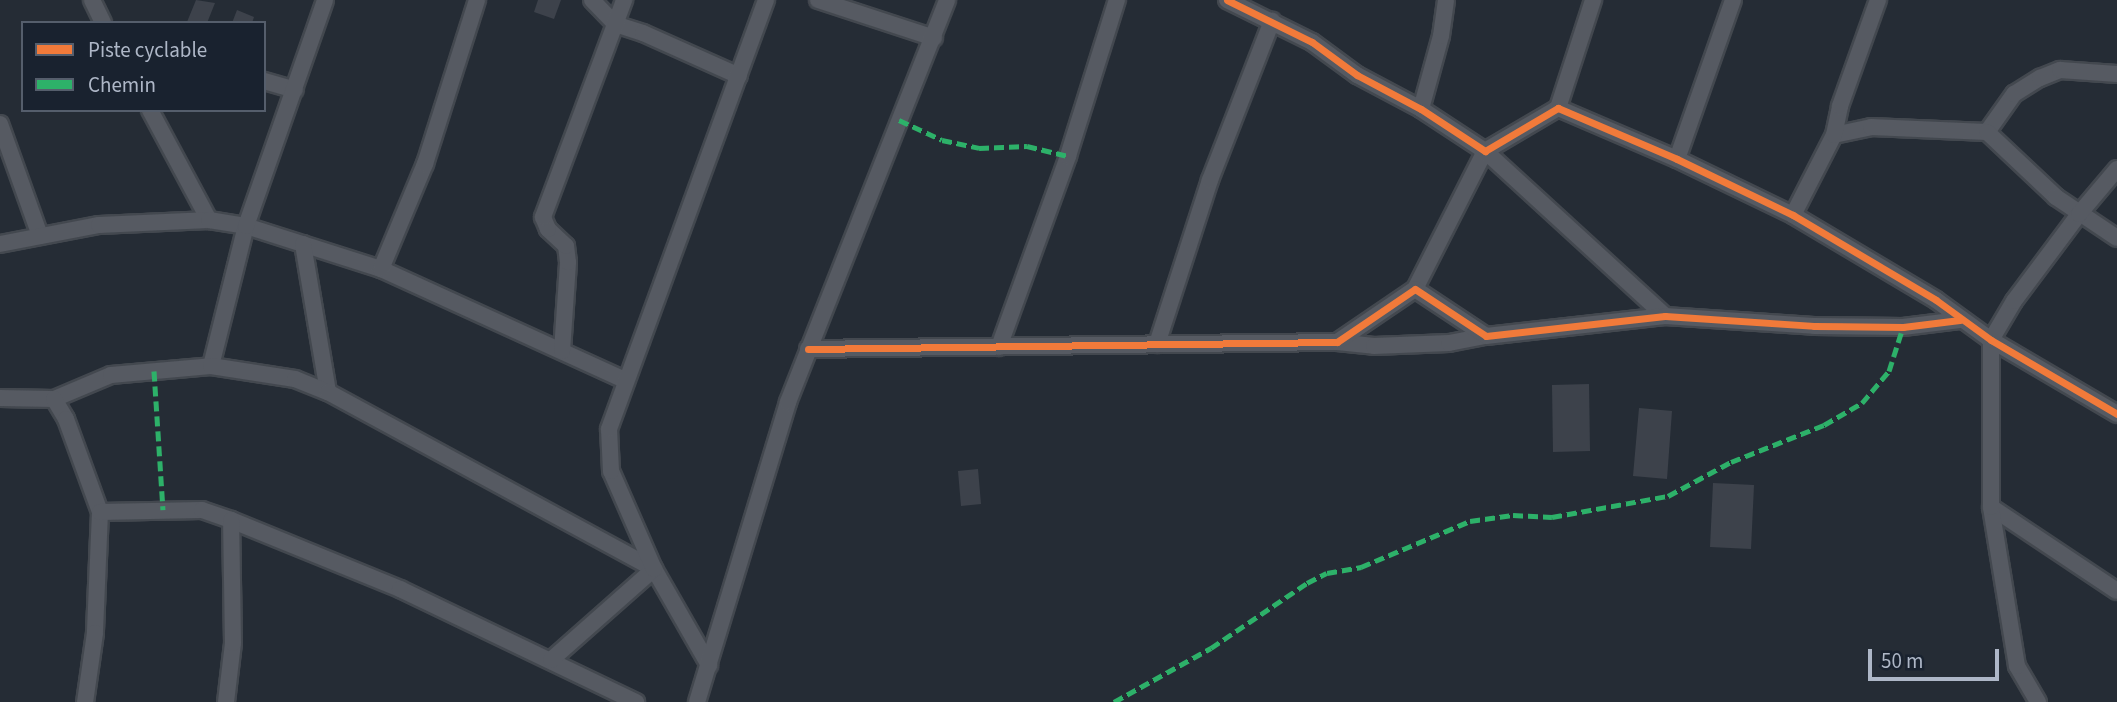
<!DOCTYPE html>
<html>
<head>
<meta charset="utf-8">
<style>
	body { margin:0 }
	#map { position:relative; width:2117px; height:702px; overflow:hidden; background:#252c35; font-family:"Source Sans 3",sans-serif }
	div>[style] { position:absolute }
	.building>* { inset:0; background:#3d424b }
	.roads { filter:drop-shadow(2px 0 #43484f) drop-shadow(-2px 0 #43484f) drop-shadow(0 2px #43484f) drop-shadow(0 -2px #43484f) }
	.street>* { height:16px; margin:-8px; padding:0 8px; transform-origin:8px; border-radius:8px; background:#565a62 }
	.quiet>* { height:5px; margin-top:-2.5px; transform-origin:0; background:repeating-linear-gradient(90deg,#2db169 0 10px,transparent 0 15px) }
	.cycleway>* { height:7px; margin:-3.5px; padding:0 3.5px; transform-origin:3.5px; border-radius:3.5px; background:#f17a3a }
	span { translate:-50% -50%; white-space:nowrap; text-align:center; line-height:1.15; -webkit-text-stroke:5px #19222f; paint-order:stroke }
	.legend { position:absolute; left:21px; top:21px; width:245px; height:91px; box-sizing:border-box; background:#19222f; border:2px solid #555e6c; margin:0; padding:9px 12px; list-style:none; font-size:21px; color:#aeb7c7 }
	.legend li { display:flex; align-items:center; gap:14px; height:35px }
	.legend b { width:35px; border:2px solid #555e6c }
	.scale { position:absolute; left:1868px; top:649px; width:131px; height:32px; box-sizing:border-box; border:4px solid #aeb7c7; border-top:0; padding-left:9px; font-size:21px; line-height:24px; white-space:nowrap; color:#aeb7c7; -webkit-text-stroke:5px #19222f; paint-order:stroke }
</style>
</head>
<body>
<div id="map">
	<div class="building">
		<i style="clip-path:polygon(196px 0,215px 3px,207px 23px,187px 22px)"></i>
		<i style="clip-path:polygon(538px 0,561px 0,554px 19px,534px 12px)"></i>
		<i style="clip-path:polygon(237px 10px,254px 17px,252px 23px,232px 23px)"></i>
		<i style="clip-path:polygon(1589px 384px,1590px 451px,1553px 452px,1552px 385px)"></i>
		<i style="clip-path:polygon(1639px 408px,1672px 411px,1667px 479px,1633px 476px)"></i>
		<i style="clip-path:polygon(978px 469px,981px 504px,961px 506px,958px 471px)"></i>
		<i style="clip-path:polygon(1713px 483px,1754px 485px,1751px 549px,1710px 547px)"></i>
	</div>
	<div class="roads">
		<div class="street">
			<i style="left:92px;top:0;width:25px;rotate:64deg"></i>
			<i style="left:592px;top:0;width:33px;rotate:46deg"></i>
			<i style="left:615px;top:24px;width:29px;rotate:18deg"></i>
			<i style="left:643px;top:33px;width:105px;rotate:24.1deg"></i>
			<i style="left:818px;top:0;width:122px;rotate:18.1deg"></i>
			<i style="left:1227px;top:0;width:95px;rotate:26.3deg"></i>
			<i style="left:1312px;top:42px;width:56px;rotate:36.3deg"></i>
			<i style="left:1357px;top:75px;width:72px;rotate:28deg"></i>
			<i style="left:1421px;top:109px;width:77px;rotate:33.3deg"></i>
			<i style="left:1485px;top:151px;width:85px;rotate:-30.5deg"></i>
			<i style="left:1558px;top:108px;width:129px;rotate:23.2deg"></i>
			<i style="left:1677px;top:159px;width:129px;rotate:25.8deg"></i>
			<i style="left:1793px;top:215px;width:166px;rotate:30.7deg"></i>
			<i style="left:1936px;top:300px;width:68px;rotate:36deg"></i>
			<i style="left:1991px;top:340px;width:146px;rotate:30.4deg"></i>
			<i style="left:264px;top:81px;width:32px;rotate:16deg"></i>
			<i style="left:1558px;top:108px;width:114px;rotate:-72deg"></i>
			<i style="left:1421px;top:109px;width:76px;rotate:-74.7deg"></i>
			<i style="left:1441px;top:36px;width:36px;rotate:-82deg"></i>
			<i style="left:150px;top:110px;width:125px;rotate:61.8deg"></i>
			<i style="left:0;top:124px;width:119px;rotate:70.3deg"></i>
			<i style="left:1987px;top:132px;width:47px;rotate:-54.6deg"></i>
			<i style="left:2014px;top:94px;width:31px;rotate:-32deg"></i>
			<i style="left:2040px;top:78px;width:22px;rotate:-22deg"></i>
			<i style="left:2060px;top:70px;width:57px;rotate:4deg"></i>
			<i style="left:1834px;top:135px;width:38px;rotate:-12deg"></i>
			<i style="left:1871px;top:127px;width:116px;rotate:2.5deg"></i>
			<i style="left:1987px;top:132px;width:95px;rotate:43.3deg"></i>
			<i style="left:2056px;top:197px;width:73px;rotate:33.9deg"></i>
			<i style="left:1677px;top:159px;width:169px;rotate:-70.6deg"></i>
			<i style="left:1793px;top:215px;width:90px;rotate:-62.9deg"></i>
			<i style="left:1834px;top:135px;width:30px;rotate:-78deg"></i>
			<i style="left:1840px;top:106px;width:113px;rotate:-70.3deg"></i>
			<i style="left:0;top:244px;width:101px;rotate:-10.9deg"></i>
			<i style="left:99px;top:225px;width:110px;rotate:-2.6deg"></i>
			<i style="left:209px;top:220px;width:37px;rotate:9deg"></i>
			<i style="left:246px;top:226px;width:142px;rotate:17.7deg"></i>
			<i style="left:381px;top:269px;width:268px;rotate:24.5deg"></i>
			<i style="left:303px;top:244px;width:150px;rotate:80.4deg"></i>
			<i style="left:381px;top:269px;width:114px;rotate:-67.3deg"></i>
			<i style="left:425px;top:164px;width:172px;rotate:-72.4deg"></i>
			<i style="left:1415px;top:289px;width:155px;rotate:-63.1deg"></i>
			<i style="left:1485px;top:151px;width:244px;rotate:42.5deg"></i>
			<i style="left:1337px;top:342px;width:37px;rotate:6deg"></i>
			<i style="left:1374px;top:346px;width:75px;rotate:-2.3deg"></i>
			<i style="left:1449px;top:343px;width:38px;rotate:-11deg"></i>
			<i style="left:1157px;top:344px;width:172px;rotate:-72.1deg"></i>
			<i style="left:1210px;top:180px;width:171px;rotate:-68.7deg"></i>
			<i style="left:999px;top:347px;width:203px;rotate:-70.1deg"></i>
			<i style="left:1068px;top:156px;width:164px;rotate:-72.6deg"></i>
			<i style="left:808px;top:349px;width:529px;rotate:-0.76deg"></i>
			<i style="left:1337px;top:342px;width:94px;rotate:-34.2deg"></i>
			<i style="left:1415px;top:289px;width:85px;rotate:33.5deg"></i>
			<i style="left:1486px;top:336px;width:180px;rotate:-6.4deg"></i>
			<i style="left:1665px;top:316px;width:149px;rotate:3.8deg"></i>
			<i style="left:1814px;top:326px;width:89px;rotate:0.6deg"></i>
			<i style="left:1903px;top:327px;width:57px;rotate:-7deg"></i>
			<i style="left:562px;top:351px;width:89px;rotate:-86.1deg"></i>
			<i style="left:568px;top:262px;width:16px;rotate:-97deg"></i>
			<i style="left:566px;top:246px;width:25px;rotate:-137deg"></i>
			<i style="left:548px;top:229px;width:13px;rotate:-113deg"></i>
			<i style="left:543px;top:217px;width:232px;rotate:-69.5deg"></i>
			<i style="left:211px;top:366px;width:144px;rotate:-76deg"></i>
			<i style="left:246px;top:226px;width:239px;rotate:-70.7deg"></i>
			<i style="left:0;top:398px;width:54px;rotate:1.1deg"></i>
			<i style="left:54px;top:399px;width:62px;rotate:-22.8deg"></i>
			<i style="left:111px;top:375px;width:100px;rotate:-5.1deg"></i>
			<i style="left:211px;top:366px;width:85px;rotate:8.8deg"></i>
			<i style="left:295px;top:379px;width:35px;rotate:22deg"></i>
			<i style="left:328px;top:392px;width:371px;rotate:28.5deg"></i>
			<i style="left:654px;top:569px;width:111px;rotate:60.2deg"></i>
			<i style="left:54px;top:399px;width:23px;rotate:59deg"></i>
			<i style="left:66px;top:419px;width:99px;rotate:69.9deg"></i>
			<i style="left:100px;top:512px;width:121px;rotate:92.4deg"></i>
			<i style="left:95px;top:633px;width:70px;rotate:98.2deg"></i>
			<i style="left:1991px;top:507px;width:151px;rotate:33.7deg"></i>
			<i style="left:100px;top:512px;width:102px;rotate:-1.1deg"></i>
			<i style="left:202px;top:510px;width:31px;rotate:19deg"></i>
			<i style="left:231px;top:520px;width:183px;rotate:22.2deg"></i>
			<i style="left:400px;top:589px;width:262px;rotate:25.6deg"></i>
			<i style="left:551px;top:660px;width:137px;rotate:-41.5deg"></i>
			<i style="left:654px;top:569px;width:107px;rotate:-113.7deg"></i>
			<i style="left:611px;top:471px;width:42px;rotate:-92.7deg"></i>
			<i style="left:609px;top:429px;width:457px;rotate:-69.9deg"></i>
			<i style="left:226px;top:702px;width:59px;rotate:-83.2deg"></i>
			<i style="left:233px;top:643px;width:123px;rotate:-90.9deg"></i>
			<i style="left:697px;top:702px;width:313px;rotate:-73.1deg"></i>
			<i style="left:788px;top:402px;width:432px;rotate:-68.4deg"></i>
			<i style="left:2038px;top:702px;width:42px;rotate:-120.3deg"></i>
			<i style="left:2017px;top:666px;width:161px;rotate:-99.3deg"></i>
			<i style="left:1991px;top:507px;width:167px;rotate:-90deg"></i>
			<i style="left:1991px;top:340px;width:45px;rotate:-59.5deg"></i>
			<i style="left:2014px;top:301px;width:109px;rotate:-53.2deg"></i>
			<i style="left:2079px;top:214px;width:59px;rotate:-49.8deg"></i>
		</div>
	</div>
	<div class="quiet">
		<i style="left:899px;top:120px;width:47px;rotate:24.9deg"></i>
		<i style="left:942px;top:140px;width:38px;rotate:12deg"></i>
		<i style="left:979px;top:148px;width:48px;rotate:-2.4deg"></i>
		<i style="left:1027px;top:146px;width:42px;rotate:13.7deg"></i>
		<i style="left:154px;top:371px;width:139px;rotate:86.3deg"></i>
		<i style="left:1114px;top:702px;width:111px;rotate:-29.1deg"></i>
		<i style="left:1211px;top:648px;width:116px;rotate:-34.1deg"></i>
		<i style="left:1307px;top:583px;width:22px;rotate:-27deg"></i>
		<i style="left:1327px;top:573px;width:35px;rotate:-10deg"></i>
		<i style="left:1361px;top:567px;width:118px;rotate:-22.9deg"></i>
		<i style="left:1470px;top:521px;width:43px;rotate:-7.9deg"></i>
		<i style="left:1513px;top:515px;width:39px;rotate:3deg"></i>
		<i style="left:1552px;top:517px;width:118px;rotate:-10.3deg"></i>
		<i style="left:1668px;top:496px;width:72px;rotate:-28.4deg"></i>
		<i style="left:1731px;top:462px;width:100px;rotate:-21.7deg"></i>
		<i style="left:1824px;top:425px;width:44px;rotate:-30.1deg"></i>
		<i style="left:1862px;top:403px;width:42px;rotate:-49.8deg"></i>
		<i style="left:1889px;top:371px;width:46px;rotate:-72.3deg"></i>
	</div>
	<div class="cycleway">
		<i style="left:1227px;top:0;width:95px;rotate:26.3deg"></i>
		<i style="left:1312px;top:42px;width:56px;rotate:36.3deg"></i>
		<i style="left:1357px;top:75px;width:72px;rotate:28deg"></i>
		<i style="left:1421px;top:109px;width:77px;rotate:33.3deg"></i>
		<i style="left:1485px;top:151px;width:85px;rotate:-30.5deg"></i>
		<i style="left:1558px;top:108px;width:129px;rotate:23.2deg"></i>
		<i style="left:1677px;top:159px;width:129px;rotate:25.8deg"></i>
		<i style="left:1793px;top:215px;width:166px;rotate:30.7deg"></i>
		<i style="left:1936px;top:300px;width:68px;rotate:36deg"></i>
		<i style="left:1991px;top:340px;width:146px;rotate:30.4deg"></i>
		<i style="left:808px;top:349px;width:529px;rotate:-0.76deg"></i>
		<i style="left:1337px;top:342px;width:94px;rotate:-34.2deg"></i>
		<i style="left:1415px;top:289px;width:85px;rotate:33.5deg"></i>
		<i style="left:1486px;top:336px;width:180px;rotate:-6.4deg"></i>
		<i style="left:1665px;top:316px;width:149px;rotate:3.8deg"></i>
		<i style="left:1814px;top:326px;width:89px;rotate:0.6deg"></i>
		<i style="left:1903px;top:327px;width:57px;rotate:-7deg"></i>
	</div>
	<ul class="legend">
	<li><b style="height:9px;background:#f17a3a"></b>Piste cyclable</li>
	<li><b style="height:9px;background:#2db169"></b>Chemin</li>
	</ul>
	<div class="scale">50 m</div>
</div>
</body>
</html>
